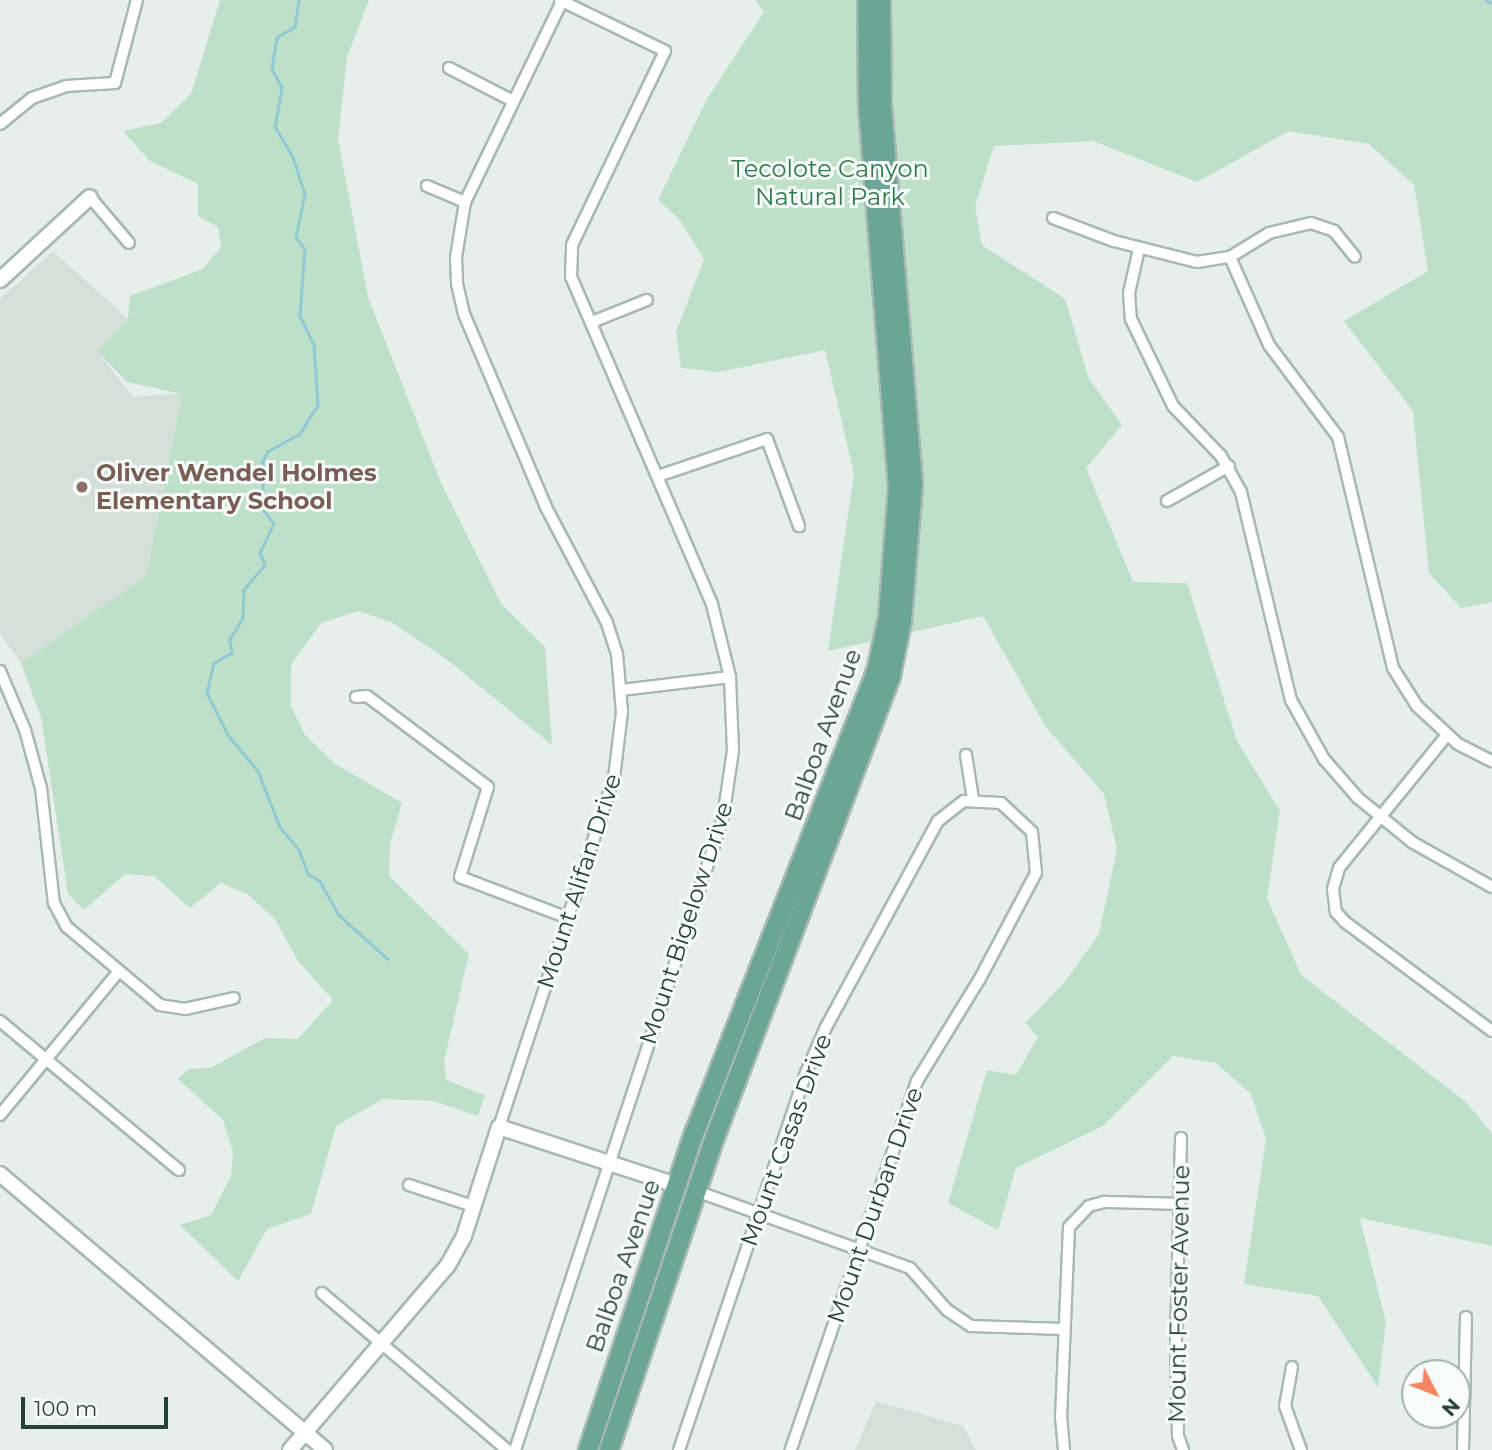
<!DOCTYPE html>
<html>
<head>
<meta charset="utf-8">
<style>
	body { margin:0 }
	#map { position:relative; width:1492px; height:1450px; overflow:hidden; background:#e6efeb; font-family:Montserrat,sans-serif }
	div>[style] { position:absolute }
	.built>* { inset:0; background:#d4dfda }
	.green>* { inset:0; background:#bfe0c8 }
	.stream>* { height:2.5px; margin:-1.25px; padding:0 1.25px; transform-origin:1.25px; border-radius:1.25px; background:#8ec9d4 }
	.roads { filter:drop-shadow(2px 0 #a8b8b2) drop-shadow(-2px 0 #a8b8b2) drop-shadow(0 2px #a8b8b2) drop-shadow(0 -2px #a8b8b2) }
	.minor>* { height:10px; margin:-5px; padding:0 5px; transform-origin:5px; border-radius:5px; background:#fff }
	.tertiary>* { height:14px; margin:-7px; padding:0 7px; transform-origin:7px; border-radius:7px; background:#fff }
	.primary>* { height:18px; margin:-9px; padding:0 9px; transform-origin:9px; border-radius:9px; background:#6aa596 }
	.dots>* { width:19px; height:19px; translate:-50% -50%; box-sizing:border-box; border:4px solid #f7fbf9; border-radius:50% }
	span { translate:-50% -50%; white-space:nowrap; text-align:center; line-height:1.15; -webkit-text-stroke:6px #f7fbf9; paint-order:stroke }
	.park-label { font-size:24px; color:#2d7a4b }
	.education-label { font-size:24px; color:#785e54; font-weight:700 }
	.left { translate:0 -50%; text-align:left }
	.street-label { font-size:24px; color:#24423a }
	.north { position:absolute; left:1401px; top:1359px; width:70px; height:70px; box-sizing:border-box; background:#f7fbf9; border:2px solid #a3b1ad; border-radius:50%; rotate:132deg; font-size:19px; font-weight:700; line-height:28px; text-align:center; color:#24423a }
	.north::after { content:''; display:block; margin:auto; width:24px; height:32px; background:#f4845f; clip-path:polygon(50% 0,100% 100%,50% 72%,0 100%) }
	.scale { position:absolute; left:21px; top:1397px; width:147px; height:32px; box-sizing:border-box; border:4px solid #24423a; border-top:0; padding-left:9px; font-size:21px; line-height:24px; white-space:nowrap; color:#24423a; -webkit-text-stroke:5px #f7fbf9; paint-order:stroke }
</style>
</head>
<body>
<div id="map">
	<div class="built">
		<i style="clip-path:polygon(53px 251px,128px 319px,97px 351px,133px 397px,182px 393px,146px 576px,21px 663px,0 634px,0 299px)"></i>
		<i style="clip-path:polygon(876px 1401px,963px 1426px,976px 1450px,855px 1450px)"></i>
	</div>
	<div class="green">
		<i style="clip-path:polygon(220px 0,369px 0,347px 57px,338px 139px,368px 297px,441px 483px,501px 604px,545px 647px,552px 745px,450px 662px,391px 622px,358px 611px,321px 623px,291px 665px,291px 706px,305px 735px,334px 763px,402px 803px,390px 844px,389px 876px,469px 954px,444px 1061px,446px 1080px,485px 1095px,478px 1116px,434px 1101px,383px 1099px,336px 1126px,311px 1214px,267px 1229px,238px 1281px,180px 1225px,211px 1215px,231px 1176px,233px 1152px,223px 1120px,178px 1079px,188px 1069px,211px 1068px,265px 1038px,298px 1039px,333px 1000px,298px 961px,275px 919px,247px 894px,221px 883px,190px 908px,154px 876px,125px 874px,84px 910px,68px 894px,41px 717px,21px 663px,146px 576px,182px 394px,127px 382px,97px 351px,128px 319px,130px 296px,203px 269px,221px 247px,218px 227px,198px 216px,198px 184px,150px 161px,123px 131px,161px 123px,191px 94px)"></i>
		<i style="clip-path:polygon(755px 0,1492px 0,1492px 602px,1461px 608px,1429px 573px,1413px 411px,1344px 321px,1428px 271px,1414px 185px,1369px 144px,1289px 131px,1197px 182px,1093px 141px,994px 146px,975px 207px,982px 245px,1065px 299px,1089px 379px,1122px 425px,1086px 468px,1133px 582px,1187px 583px,1237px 741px,1280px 811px,1267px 898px,1301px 975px,1466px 1102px,1492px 1133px,1492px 1246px,1360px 1218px,1386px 1322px,1378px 1387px,1318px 1296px,1244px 1284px,1266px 1139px,1251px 1094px,1216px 1063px,1173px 1056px,1103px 1126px,1016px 1168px,998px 1230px,948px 1203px,987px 1070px,1016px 1075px,1038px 1037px,1025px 1023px,1064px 983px,1099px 934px,1117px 849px,1104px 794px,1046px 727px,983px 616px,828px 651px,854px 474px,825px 350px,719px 372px,681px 368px,676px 332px,704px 259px,679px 219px,658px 200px,707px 99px,764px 12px)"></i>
	</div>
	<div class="stream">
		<i style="left:299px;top:0;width:27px;rotate:98deg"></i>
		<i style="left:295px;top:27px;width:21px;rotate:149deg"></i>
		<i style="left:277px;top:38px;width:31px;rotate:99deg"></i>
		<i style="left:272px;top:69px;width:21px;rotate:62deg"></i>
		<i style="left:282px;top:88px;width:39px;rotate:100deg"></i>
		<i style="left:275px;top:126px;width:36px;rotate:60deg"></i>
		<i style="left:293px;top:157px;width:39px;rotate:72deg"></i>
		<i style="left:305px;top:194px;width:44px;rotate:101.8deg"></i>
		<i style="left:296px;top:237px;width:15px;rotate:53deg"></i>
		<i style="left:305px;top:249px;width:67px;rotate:94.3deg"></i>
		<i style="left:300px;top:316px;width:32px;rotate:64deg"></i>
		<i style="left:314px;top:345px;width:60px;rotate:86.2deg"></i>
		<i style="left:318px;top:405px;width:34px;rotate:122deg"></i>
		<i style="left:300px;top:434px;width:37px;rotate:151deg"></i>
		<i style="left:268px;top:452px;width:10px;rotate:119deg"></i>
		<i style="left:263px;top:461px;width:30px;rotate:90deg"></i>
		<i style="left:263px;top:491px;width:11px;rotate:45deg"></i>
		<i style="left:271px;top:499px;width:14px;rotate:120deg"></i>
		<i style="left:264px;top:511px;width:16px;rotate:52deg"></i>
		<i style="left:274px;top:524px;width:32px;rotate:116deg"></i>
		<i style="left:260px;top:553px;width:13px;rotate:67deg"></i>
		<i style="left:265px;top:565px;width:33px;rotate:130deg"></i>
		<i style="left:244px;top:590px;width:28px;rotate:92deg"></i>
		<i style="left:243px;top:618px;width:26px;rotate:121deg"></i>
		<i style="left:230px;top:640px;width:13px;rotate:81deg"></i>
		<i style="left:232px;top:653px;width:21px;rotate:151deg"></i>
		<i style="left:214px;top:663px;width:31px;rotate:103deg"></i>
		<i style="left:207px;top:693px;width:47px;rotate:63.4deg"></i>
		<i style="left:228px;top:735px;width:47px;rotate:50.2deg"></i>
		<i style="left:258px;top:771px;width:60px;rotate:68.6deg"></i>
		<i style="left:280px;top:827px;width:30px;rotate:50deg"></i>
		<i style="left:299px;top:850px;width:26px;rotate:69deg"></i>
		<i style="left:308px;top:874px;width:14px;rotate:30deg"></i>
		<i style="left:320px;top:881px;width:39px;rotate:61deg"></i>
		<i style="left:339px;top:915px;width:66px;rotate:41.9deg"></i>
		<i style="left:1486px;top:0;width:7px;rotate:27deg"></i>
	</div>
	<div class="roads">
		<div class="minor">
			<i style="left:449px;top:68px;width:72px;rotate:27.3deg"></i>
			<i style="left:0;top:124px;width:41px;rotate:-39.1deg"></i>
			<i style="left:32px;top:98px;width:36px;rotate:-19deg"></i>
			<i style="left:66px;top:86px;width:49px;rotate:-3.5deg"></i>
			<i style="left:115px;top:83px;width:86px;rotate:-75.2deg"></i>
			<i style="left:427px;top:186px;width:41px;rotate:22.8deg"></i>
			<i style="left:90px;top:197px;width:60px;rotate:49.7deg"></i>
			<i style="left:1053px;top:218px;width:65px;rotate:20.7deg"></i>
			<i style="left:1114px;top:241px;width:86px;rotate:14.2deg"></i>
			<i style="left:1197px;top:262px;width:33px;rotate:-9deg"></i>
			<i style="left:1230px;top:257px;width:46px;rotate:-31.6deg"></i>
			<i style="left:1269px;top:233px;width:43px;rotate:-13.4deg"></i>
			<i style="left:1311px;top:223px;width:24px;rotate:19deg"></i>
			<i style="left:1334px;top:231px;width:33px;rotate:51deg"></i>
			<i style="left:1139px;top:249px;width:45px;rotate:102.8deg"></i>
			<i style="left:1129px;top:293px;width:26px;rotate:86deg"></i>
			<i style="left:1131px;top:319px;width:97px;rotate:64.2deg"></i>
			<i style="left:1173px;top:406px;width:69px;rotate:46.2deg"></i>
			<i style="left:1221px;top:456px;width:41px;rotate:60.9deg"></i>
			<i style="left:1241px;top:492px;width:214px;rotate:76.5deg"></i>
			<i style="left:1291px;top:700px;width:68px;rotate:60.8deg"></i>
			<i style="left:1324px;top:759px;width:52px;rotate:48.9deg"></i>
			<i style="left:1358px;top:798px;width:70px;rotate:39.2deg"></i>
			<i style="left:1412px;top:842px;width:92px;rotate:29.4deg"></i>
			<i style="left:1230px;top:257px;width:96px;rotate:66.1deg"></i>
			<i style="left:1269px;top:345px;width:115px;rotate:53.1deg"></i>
			<i style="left:1338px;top:437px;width:237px;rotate:76.6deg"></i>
			<i style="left:1393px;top:668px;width:45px;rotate:57.7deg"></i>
			<i style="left:1417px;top:706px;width:56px;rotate:42.8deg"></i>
			<i style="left:1458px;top:744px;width:38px;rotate:27deg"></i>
			<i style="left:592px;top:322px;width:59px;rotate:-21.8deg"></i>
			<i style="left:658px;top:476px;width:115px;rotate:-18.7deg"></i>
			<i style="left:767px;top:439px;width:93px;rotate:69.8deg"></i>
			<i style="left:1167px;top:501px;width:71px;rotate:-29.4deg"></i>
			<i style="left:0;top:671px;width:64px;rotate:67deg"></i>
			<i style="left:25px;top:730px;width:60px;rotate:74.6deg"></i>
			<i style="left:41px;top:788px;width:116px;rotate:83.6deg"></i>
			<i style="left:54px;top:903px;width:27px;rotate:62deg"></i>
			<i style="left:67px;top:927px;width:121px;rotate:40deg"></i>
			<i style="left:160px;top:1005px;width:25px;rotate:9deg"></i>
			<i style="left:185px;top:1009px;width:50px;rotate:-12.7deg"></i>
			<i style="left:621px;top:690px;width:110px;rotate:-6.8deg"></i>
			<i style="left:356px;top:697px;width:11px;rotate:-5deg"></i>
			<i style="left:367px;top:696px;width:151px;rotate:36.9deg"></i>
			<i style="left:488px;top:787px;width:94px;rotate:107.3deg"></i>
			<i style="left:460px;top:877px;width:116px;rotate:20.8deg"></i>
			<i style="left:1447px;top:735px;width:171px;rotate:129.1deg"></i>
			<i style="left:1339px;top:868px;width:22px;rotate:106deg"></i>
			<i style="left:1333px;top:889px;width:23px;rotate:83deg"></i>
			<i style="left:1336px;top:912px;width:13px;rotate:48deg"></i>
			<i style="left:1345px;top:922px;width:183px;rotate:36.6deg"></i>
			<i style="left:966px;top:755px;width:45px;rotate:81deg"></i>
			<i style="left:0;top:1021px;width:233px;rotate:39.8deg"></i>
			<i style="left:0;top:1115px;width:187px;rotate:-50.4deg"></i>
			<i style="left:499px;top:1127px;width:367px;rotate:-71.8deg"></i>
			<i style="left:614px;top:778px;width:66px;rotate:-83.1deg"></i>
			<i style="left:622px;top:712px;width:58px;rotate:-94.9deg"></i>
			<i style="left:617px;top:654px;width:35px;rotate:-108deg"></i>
			<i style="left:606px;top:621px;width:129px;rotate:-117.8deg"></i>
			<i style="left:546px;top:507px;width:210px;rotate:-113deg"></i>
			<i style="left:464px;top:314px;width:31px;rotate:-103deg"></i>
			<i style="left:457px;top:284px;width:27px;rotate:-92deg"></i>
			<i style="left:456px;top:257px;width:56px;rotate:-80.7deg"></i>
			<i style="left:465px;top:202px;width:223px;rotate:-64.2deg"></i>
			<i style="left:1181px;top:1138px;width:203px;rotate:91.4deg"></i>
			<i style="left:1176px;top:1341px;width:95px;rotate:88.8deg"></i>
			<i style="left:1178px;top:1436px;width:15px;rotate:70deg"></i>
			<i style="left:409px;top:1185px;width:67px;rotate:18.2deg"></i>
			<i style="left:696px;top:1191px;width:227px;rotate:19.8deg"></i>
			<i style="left:910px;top:1268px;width:56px;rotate:48.6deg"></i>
			<i style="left:947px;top:1310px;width:29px;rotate:34deg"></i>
			<i style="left:971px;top:1326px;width:92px;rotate:1.9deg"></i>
			<i style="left:322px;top:1293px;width:243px;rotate:40.3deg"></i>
			<i style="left:1292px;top:1367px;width:40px;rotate:100deg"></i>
			<i style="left:1285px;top:1406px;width:47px;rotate:70deg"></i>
			<i style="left:515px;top:1450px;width:665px;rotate:-71.78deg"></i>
			<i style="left:723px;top:818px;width:69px;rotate:-81.6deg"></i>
			<i style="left:733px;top:750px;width:73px;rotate:-92.4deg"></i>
			<i style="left:730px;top:677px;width:75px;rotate:-103.9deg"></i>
			<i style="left:712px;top:604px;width:356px;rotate:-113.3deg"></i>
			<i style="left:571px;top:277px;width:32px;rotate:-88deg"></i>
			<i style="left:572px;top:245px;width:215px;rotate:-64.4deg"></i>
			<i style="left:665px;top:51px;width:117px;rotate:-154.1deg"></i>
			<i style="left:679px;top:1450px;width:398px;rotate:-71.4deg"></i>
			<i style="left:806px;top:1073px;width:48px;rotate:-66.6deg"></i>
			<i style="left:825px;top:1029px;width:237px;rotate:-61.5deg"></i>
			<i style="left:938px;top:821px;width:33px;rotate:-38deg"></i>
			<i style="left:964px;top:801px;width:37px;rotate:3deg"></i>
			<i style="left:1001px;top:803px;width:42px;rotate:43.1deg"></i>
			<i style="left:1032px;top:832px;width:41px;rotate:84.4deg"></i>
			<i style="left:1036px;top:873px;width:121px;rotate:118deg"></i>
			<i style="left:979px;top:980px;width:119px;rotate:121.5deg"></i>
			<i style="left:917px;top:1081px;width:390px;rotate:108.9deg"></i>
			<i style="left:1064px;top:1450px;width:32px;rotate:-95deg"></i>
			<i style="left:1061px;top:1418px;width:191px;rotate:-87.6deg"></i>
			<i style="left:1069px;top:1227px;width:29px;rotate:-46deg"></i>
			<i style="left:1089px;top:1206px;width:16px;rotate:-15deg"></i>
			<i style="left:1104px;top:1202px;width:75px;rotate:1.5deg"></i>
			<i style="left:1463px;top:1450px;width:133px;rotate:-88.7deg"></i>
		</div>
		<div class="tertiary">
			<i style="left:0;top:280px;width:122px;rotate:-42.7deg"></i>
			<i style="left:0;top:1174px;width:426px;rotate:40.3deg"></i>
			<i style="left:290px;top:1450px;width:243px;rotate:-49.5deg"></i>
			<i style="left:448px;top:1265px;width:33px;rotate:-61deg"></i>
			<i style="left:464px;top:1236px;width:114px;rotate:-72.2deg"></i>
			<i style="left:499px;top:1127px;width:186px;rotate:18.1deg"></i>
		</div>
		<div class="primary">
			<i style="left:588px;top:1450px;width:333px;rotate:-71.5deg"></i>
			<i style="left:694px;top:1134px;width:496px;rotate:-68.5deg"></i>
			<i style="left:876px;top:673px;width:57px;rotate:-77.9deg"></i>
			<i style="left:888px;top:617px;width:129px;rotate:-85.6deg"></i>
			<i style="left:898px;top:488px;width:379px;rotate:-94.5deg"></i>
			<i style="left:868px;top:110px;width:110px;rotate:-90.5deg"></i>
			<i style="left:609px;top:1450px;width:330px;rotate:-71.3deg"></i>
			<i style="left:715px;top:1137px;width:494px;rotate:-69.1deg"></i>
			<i style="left:891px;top:675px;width:55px;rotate:-78.5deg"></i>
			<i style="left:902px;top:621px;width:138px;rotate:-85.4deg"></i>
			<i style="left:913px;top:483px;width:380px;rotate:-94.7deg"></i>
			<i style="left:882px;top:104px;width:104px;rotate:-90.6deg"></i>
		</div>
	</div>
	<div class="dots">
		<i style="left:82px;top:487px;background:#8d6e63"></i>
	</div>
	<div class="park-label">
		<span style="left:830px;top:183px">Tecolote Canyon<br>Natural Park</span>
	</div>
	<div class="education-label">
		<span class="left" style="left:96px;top:487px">Oliver Wendel Holmes<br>Elementary School</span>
	</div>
	<div class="street-label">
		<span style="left:823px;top:735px;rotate:-70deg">Balboa Avenue</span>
		<span style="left:579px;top:881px;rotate:-72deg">Mount Alifan Drive</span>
		<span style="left:686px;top:923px;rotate:-72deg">Mount Bigelow Drive</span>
		<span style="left:786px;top:1140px;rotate:-70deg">Mount Casas Drive</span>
		<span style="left:875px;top:1205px;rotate:-71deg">Mount Durban Drive</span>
		<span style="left:623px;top:1266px;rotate:-71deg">Balboa Avenue</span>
		<span style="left:1179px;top:1294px;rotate:-89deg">Mount Foster Avenue</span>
	</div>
	<div class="north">N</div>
	<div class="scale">100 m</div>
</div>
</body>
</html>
